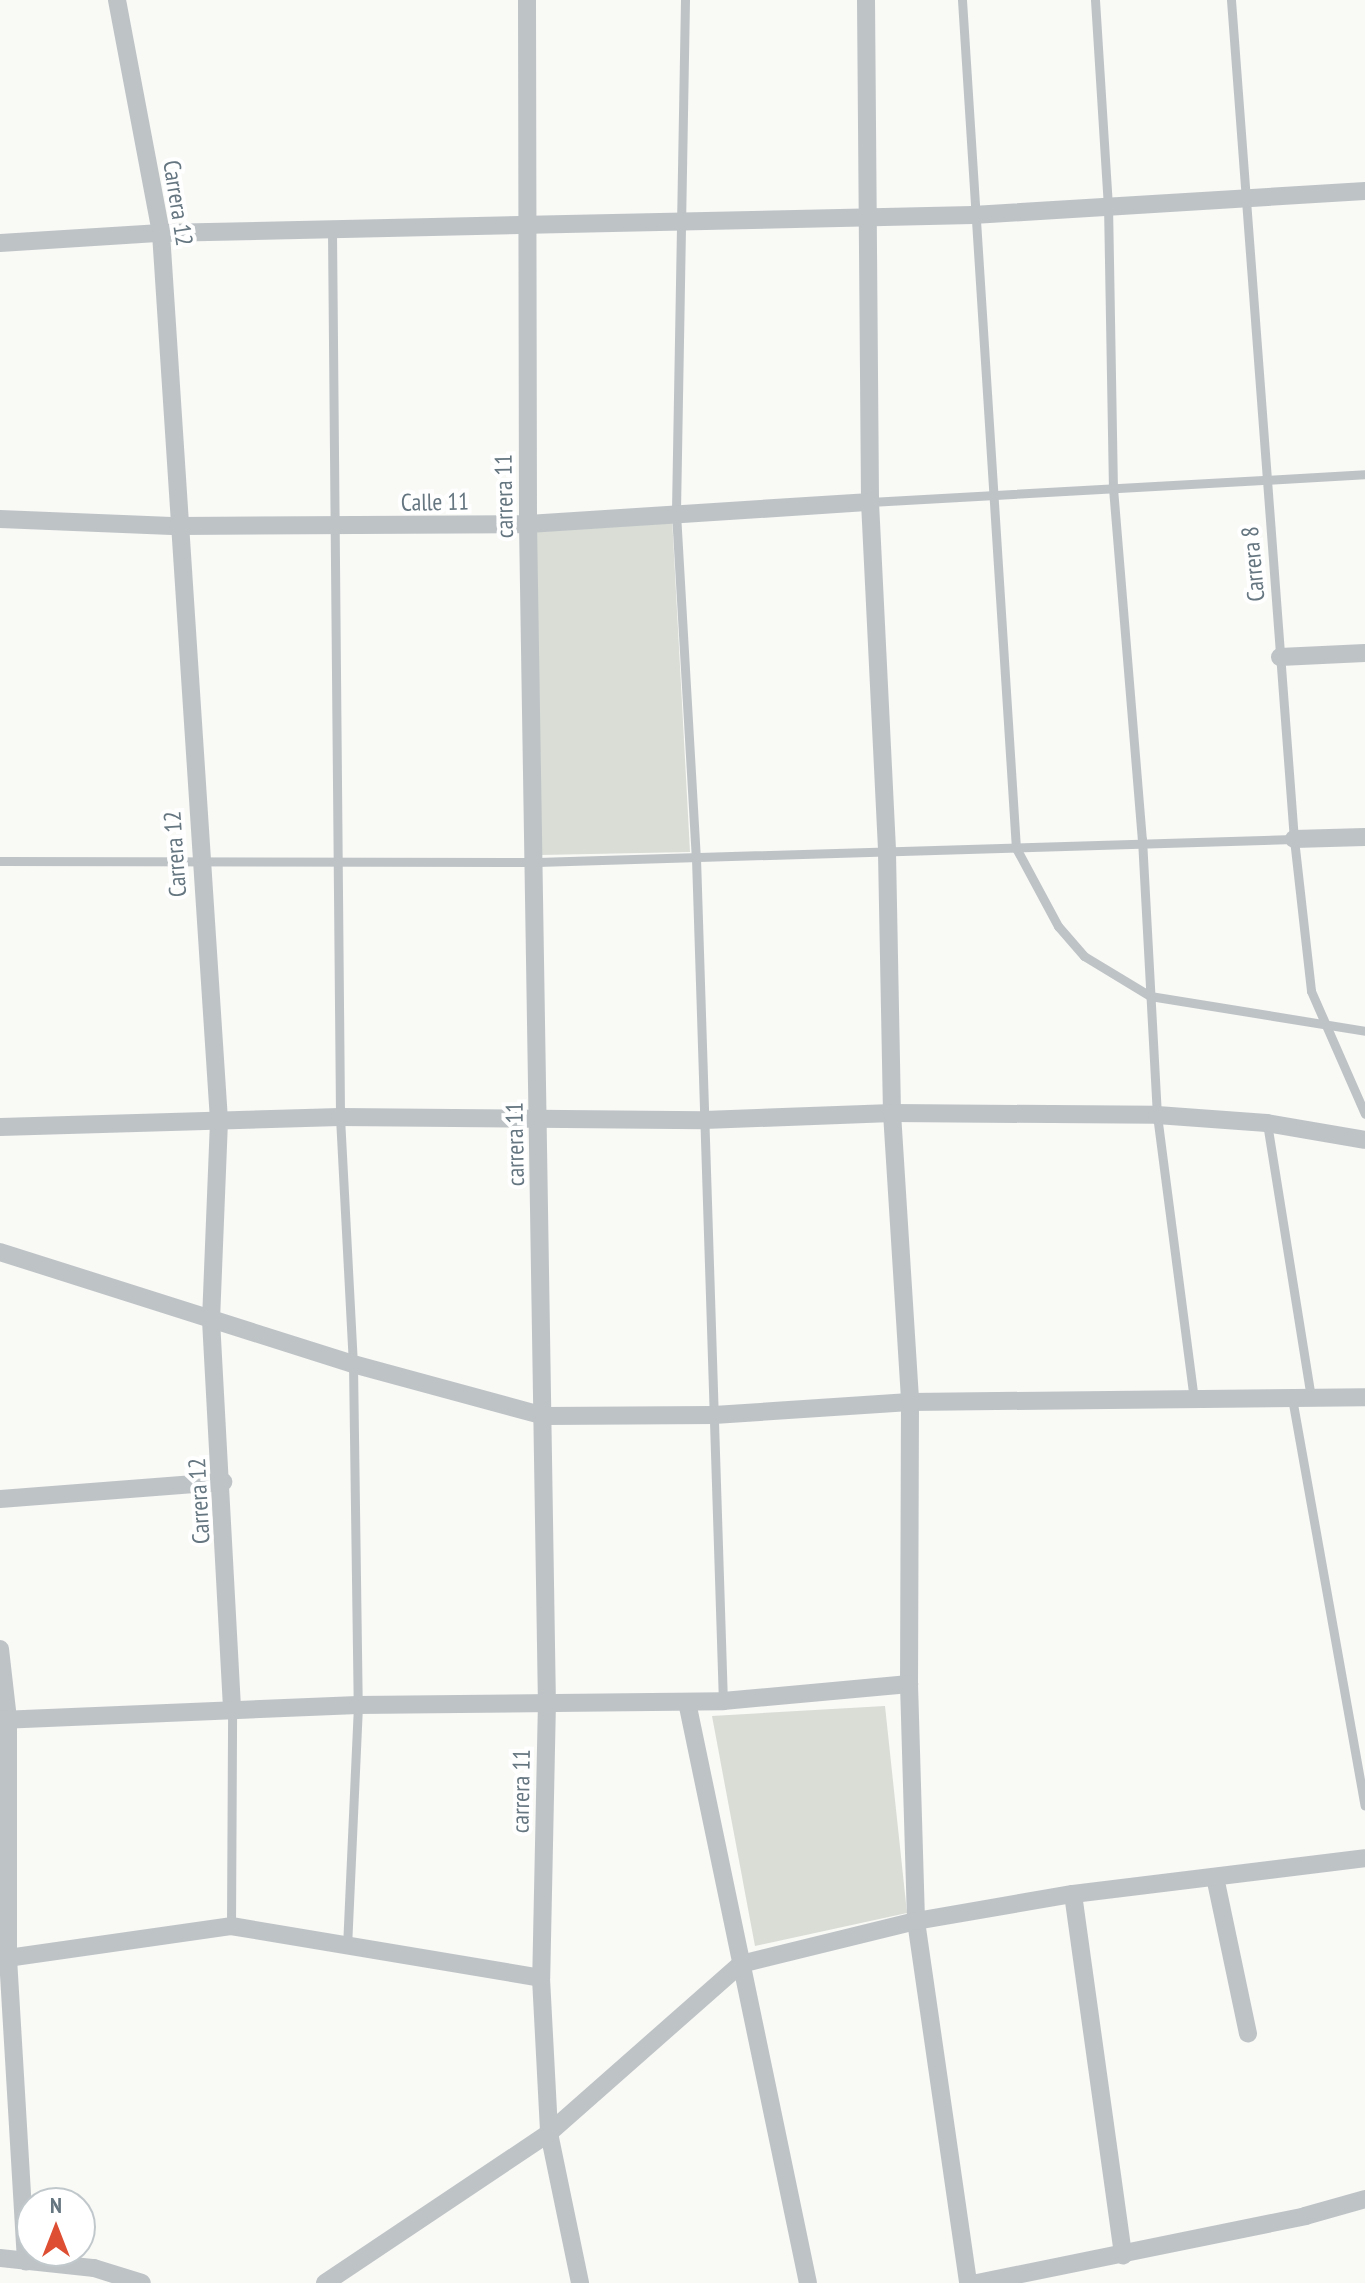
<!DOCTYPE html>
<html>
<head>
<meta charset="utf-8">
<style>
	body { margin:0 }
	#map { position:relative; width:1365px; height:2283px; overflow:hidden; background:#f9f9f6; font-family:"PT Sans Narrow",sans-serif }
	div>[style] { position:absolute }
	.green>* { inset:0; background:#d9ddd6 }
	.service>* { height:9px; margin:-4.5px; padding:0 4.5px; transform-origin:4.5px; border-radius:4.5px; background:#bec3c6 }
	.minor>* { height:18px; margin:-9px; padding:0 9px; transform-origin:9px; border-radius:9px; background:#bec3c6 }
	span { translate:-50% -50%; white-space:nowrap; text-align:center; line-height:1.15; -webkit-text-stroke:8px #fff; paint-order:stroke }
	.street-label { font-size:24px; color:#657680 }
	.north { position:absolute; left:16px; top:2187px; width:80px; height:80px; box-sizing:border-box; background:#fff; border:2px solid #c1c8cc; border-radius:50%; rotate:0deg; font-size:22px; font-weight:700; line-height:32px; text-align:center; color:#657680 }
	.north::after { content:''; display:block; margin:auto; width:28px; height:36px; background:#dd4e32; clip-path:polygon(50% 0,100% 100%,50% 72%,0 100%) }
</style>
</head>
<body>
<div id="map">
	<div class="green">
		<i style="clip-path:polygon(672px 518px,690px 852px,540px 855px,534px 530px)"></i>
		<i style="clip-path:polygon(885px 1706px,907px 1913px,755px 1946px,712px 1716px)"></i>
	</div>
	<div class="service">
		<i style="left:685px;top:0;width:513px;rotate:91.01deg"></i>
		<i style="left:676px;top:513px;width:346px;rotate:86.7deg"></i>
		<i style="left:696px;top:858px;width:843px;rotate:88.17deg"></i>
		<i style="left:962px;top:0;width:850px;rotate:86.36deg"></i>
		<i style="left:1016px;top:848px;width:89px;rotate:61.7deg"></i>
		<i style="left:1058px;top:926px;width:40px;rotate:49deg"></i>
		<i style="left:1084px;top:956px;width:77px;rotate:31.2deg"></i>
		<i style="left:1150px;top:996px;width:218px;rotate:9.2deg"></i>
		<i style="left:1095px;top:0;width:204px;rotate:86.4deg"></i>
		<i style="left:1108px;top:204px;width:284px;rotate:89deg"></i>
		<i style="left:1113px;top:488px;width:352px;rotate:85.3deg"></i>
		<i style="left:1142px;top:839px;width:276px;rotate:86.9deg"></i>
		<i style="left:1157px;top:1115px;width:286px;rotate:82.6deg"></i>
		<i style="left:1231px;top:0;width:841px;rotate:85.71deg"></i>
		<i style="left:1294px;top:839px;width:153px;rotate:83.6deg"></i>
		<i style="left:1311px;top:991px;width:134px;rotate:66.3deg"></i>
		<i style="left:332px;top:232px;width:885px;rotate:89.48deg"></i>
		<i style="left:340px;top:1117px;width:247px;rotate:87deg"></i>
		<i style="left:353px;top:1364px;width:341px;rotate:89.2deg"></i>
		<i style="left:358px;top:1705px;width:241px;rotate:92.6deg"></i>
		<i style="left:870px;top:502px;width:496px;rotate:-3.2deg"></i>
		<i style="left:0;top:861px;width:537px;rotate:0.11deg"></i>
		<i style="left:537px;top:862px;width:757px;rotate:-1.74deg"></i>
		<i style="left:1267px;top:1123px;width:278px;rotate:80.9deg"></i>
		<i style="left:1292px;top:1398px;width:414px;rotate:79.9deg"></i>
		<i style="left:231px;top:1926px;width:217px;rotate:-89.7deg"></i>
	</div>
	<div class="minor">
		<i style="left:117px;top:0;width:237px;rotate:79.3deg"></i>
		<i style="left:161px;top:233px;width:890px;rotate:86.26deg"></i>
		<i style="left:219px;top:1121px;width:199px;rotate:92.3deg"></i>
		<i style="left:211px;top:1320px;width:390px;rotate:86.9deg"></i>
		<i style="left:527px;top:0;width:524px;rotate:89.89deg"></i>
		<i style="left:528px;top:524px;width:1177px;rotate:89.08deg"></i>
		<i style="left:547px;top:1701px;width:277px;rotate:91.2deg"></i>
		<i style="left:541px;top:1978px;width:155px;rotate:87deg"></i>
		<i style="left:549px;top:2133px;width:153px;rotate:78.3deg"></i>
		<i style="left:866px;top:0;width:502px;rotate:89.54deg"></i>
		<i style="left:870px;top:502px;width:351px;rotate:87.2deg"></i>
		<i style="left:887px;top:853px;width:260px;rotate:88.9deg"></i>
		<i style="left:892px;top:1113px;width:290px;rotate:86.4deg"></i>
		<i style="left:910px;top:1402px;width:282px;rotate:90.2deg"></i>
		<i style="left:909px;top:1684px;width:237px;rotate:88.3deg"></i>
		<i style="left:916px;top:1921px;width:366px;rotate:81.8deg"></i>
		<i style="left:0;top:243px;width:161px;rotate:-3.6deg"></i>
		<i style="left:161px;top:233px;width:812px;rotate:-1.27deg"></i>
		<i style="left:973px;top:215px;width:393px;rotate:-3.5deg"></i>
		<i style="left:0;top:519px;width:178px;rotate:2.3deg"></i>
		<i style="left:178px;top:526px;width:350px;rotate:-0.3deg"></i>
		<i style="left:528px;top:524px;width:343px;rotate:-3.7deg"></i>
		<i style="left:1280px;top:657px;width:85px;rotate:-2.7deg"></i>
		<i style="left:1294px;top:839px;width:71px;rotate:-1.6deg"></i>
		<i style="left:0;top:1127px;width:340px;rotate:-1.7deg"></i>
		<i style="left:340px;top:1117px;width:364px;rotate:0.5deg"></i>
		<i style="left:704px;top:1120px;width:188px;rotate:-2.1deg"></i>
		<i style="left:892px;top:1113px;width:265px;rotate:0.4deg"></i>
		<i style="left:1157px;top:1115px;width:110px;rotate:4.2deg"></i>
		<i style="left:1267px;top:1123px;width:99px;rotate:9.8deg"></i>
		<i style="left:0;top:1252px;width:370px;rotate:17.6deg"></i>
		<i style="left:353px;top:1364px;width:198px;rotate:15.2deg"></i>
		<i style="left:544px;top:1416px;width:170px;rotate:-0.3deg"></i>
		<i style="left:714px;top:1415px;width:196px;rotate:-3.8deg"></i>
		<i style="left:910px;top:1402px;width:455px;rotate:-0.6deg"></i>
		<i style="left:0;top:1499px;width:224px;rotate:-4.4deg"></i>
		<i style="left:0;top:1649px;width:70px;rotate:83.5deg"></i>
		<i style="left:8px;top:1719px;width:239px;rotate:90deg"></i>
		<i style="left:8px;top:1958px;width:304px;rotate:86.6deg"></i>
		<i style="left:687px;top:1702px;width:593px;rotate:78.24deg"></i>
		<i style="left:0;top:1720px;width:358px;rotate:-2.4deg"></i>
		<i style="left:358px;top:1705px;width:365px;rotate:-0.6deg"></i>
		<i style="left:723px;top:1701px;width:187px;rotate:-5.2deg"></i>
		<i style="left:1215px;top:1877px;width:160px;rotate:78.1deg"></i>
		<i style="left:1073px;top:1894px;width:365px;rotate:82.1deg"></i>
		<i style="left:0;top:1959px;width:233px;rotate:-8.1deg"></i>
		<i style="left:231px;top:1926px;width:314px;rotate:9.5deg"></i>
		<i style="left:0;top:2258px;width:95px;rotate:6.1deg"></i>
		<i style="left:94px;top:2268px;width:50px;rotate:17.4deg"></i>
		<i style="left:325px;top:2283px;width:270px;rotate:-33.8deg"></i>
		<i style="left:549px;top:2133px;width:256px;rotate:-41.4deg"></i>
		<i style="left:741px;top:1964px;width:180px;rotate:-13.8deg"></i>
		<i style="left:916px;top:1921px;width:159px;rotate:-9.8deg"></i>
		<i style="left:1073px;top:1894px;width:294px;rotate:-7deg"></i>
		<i style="left:977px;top:2283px;width:335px;rotate:-11.5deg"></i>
		<i style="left:1305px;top:2216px;width:62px;rotate:-15.8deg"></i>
	</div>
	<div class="street-label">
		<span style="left:178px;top:203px;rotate:81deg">Carrera 12</span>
		<span style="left:504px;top:496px;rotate:-91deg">carrera 11</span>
		<span style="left:435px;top:502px;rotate:-1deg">Calle 11</span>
		<span style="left:1253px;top:564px;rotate:-95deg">Carrera 8</span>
		<span style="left:175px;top:854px;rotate:-94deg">Carrera 12</span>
		<span style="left:515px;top:1144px;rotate:-91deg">carrera 11</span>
		<span style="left:199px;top:1501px;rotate:-93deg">Carrera 12</span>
		<span style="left:521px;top:1791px;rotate:-89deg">carrera 11</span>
	</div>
	<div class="north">N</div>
</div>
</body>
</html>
